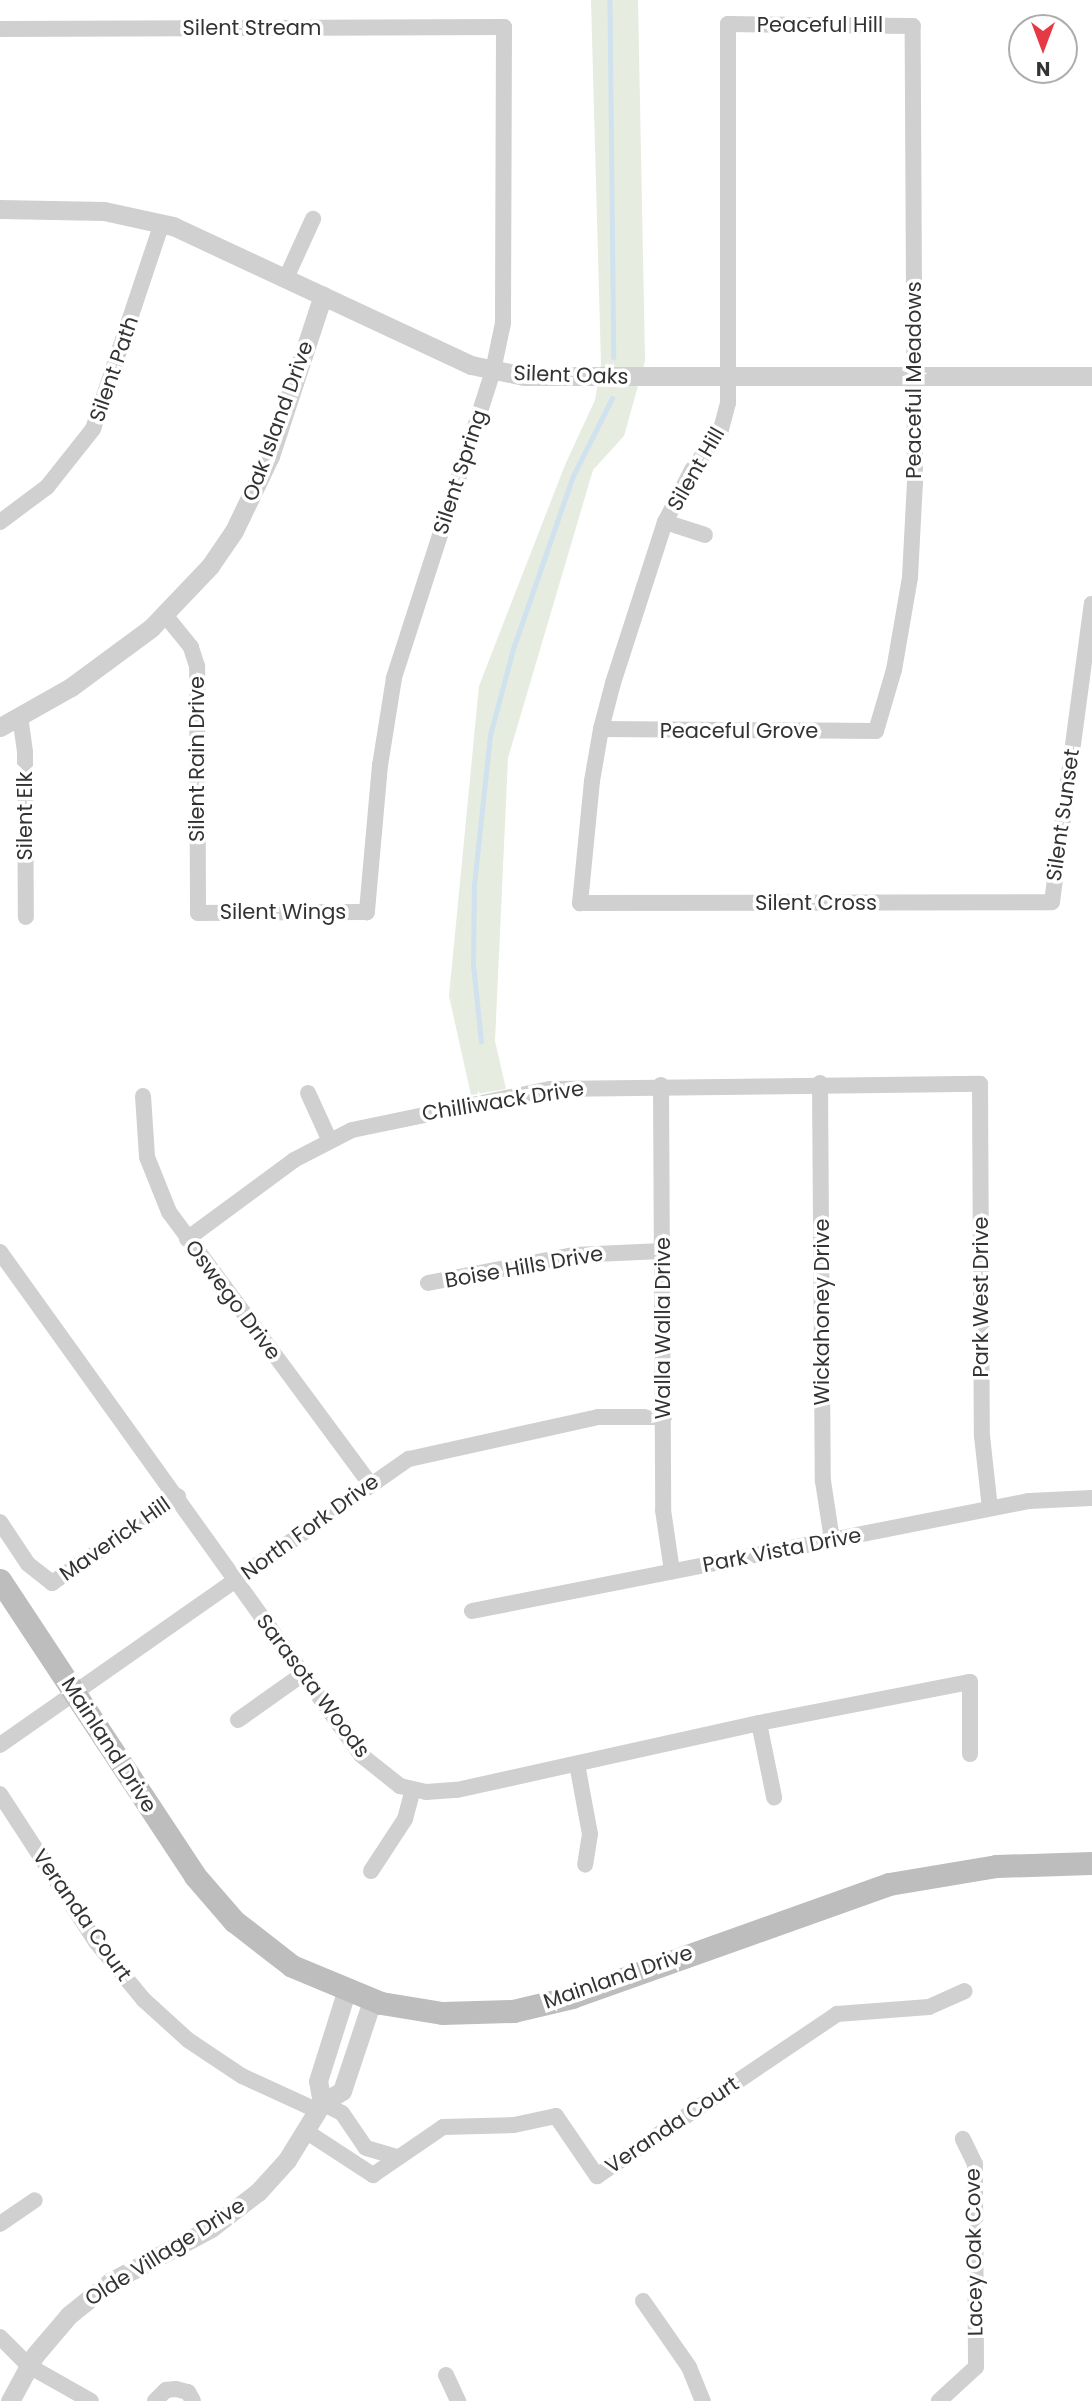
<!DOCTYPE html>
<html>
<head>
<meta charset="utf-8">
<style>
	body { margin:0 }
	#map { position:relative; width:1092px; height:2401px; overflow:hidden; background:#fff; font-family:Poppins,sans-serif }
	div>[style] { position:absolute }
	.green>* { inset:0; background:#e6ecdf }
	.stream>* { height:4.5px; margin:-2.25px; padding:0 2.25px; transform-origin:2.25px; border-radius:2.25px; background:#cfe2ee }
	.minor>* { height:16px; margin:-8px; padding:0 8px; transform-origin:8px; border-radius:8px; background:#d0d0d0 }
	.tertiary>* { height:19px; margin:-9.5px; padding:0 9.5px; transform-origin:9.5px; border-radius:9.5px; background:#d0d0d0 }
	.secondary>* { height:23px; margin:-11.5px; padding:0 11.5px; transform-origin:11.5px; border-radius:11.5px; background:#bdbdbd }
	span { translate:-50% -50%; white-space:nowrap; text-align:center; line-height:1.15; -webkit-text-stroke:7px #fff; paint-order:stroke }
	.street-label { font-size:21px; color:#333 }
	.north { position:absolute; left:1008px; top:14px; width:70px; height:70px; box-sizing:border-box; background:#fff; border:2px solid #adadad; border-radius:50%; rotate:180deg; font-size:19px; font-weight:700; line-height:28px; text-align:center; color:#333 }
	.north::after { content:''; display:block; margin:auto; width:24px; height:32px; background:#e63946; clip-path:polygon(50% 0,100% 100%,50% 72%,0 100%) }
</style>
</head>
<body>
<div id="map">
	<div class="green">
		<i style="clip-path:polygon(591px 0,638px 0,645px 361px,624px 436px,593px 470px,508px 758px,495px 1041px,506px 1089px,471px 1095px,449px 996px,479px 686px,565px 465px,595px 400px,601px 364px)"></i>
	</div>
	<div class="stream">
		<i style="left:610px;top:0;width:357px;rotate:89.4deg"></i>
		<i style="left:481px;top:1042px;width:78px;rotate:-95.9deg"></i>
		<i style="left:473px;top:964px;width:79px;rotate:-89.3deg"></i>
		<i style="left:474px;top:885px;width:151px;rotate:-83.9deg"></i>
		<i style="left:490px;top:735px;width:89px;rotate:-75deg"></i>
		<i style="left:513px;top:649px;width:183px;rotate:-70.9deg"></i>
		<i style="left:573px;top:476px;width:87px;rotate:-63.4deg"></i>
	</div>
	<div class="minor">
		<i style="left:0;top:29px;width:504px;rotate:-0.23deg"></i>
		<i style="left:504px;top:27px;width:296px;rotate:90.2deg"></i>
		<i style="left:503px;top:323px;width:49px;rotate:101.8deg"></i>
		<i style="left:493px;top:371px;width:323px;rotate:107.9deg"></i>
		<i style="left:394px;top:678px;width:88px;rotate:99.1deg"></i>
		<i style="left:380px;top:765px;width:148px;rotate:95.1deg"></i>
		<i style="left:367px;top:912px;width:169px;rotate:179.7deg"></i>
		<i style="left:198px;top:913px;width:247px;rotate:-90.2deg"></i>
		<i style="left:197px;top:666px;width:20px;rotate:-108deg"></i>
		<i style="left:191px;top:647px;width:41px;rotate:-129.1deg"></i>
		<i style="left:287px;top:276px;width:63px;rotate:-65.5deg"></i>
		<i style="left:0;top:522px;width:59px;rotate:-36.7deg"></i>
		<i style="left:47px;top:487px;width:74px;rotate:-51.6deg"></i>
		<i style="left:93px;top:429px;width:217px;rotate:-71.5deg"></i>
		<i style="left:665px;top:522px;width:42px;rotate:18deg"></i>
		<i style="left:20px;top:716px;width:37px;rotate:82deg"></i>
		<i style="left:25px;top:753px;width:164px;rotate:89.7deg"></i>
		<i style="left:601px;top:729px;width:275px;rotate:0.4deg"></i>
		<i style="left:876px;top:731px;width:64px;rotate:-73.6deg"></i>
		<i style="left:894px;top:670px;width:94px;rotate:-80.2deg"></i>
		<i style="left:910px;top:577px;width:94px;rotate:-87deg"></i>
		<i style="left:915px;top:483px;width:457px;rotate:-90.3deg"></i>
		<i style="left:913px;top:26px;width:185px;rotate:-179.4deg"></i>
		<i style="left:728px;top:24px;width:379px;rotate:90deg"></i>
		<i style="left:728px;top:403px;width:28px;rotate:105deg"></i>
		<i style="left:721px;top:430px;width:49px;rotate:125.9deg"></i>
		<i style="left:692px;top:470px;width:59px;rotate:117.4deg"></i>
		<i style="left:665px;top:522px;width:169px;rotate:107.9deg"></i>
		<i style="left:613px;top:683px;width:48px;rotate:104.6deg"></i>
		<i style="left:601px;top:729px;width:53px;rotate:99.8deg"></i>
		<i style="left:592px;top:781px;width:123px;rotate:95.6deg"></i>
		<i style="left:580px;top:903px;width:472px;rotate:-0.1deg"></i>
		<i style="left:1052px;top:902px;width:301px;rotate:-82.4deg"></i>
		<i style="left:820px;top:1083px;width:398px;rotate:89.6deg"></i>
		<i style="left:823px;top:1481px;width:60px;rotate:81.3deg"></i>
		<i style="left:661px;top:1085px;width:425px;rotate:89.7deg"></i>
		<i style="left:663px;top:1510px;width:62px;rotate:81.6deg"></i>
		<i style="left:308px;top:1093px;width:51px;rotate:65.5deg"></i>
		<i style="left:143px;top:1096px;width:61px;rotate:86.2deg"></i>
		<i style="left:147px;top:1157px;width:59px;rotate:68.2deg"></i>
		<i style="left:169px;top:1212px;width:338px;rotate:53.5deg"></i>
		<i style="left:187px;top:1239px;width:133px;rotate:-36.4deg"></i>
		<i style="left:294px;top:1160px;width:65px;rotate:-27.3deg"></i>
		<i style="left:352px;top:1130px;width:202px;rotate:-11.7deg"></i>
		<i style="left:550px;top:1089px;width:430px;rotate:-0.7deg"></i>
		<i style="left:980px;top:1084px;width:352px;rotate:89.7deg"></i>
		<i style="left:982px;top:1436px;width:72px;rotate:83.7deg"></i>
		<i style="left:0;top:1252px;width:619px;rotate:54.33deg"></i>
		<i style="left:361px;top:1755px;width:50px;rotate:38.5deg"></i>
		<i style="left:400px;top:1786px;width:27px;rotate:13deg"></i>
		<i style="left:426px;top:1792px;width:31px;rotate:-4deg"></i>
		<i style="left:457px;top:1790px;width:309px;rotate:-12.5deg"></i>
		<i style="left:759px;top:1723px;width:215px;rotate:-11deg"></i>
		<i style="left:970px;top:1682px;width:72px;rotate:90deg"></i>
		<i style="left:428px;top:1283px;width:149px;rotate:-10.9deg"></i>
		<i style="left:574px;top:1255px;width:88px;rotate:-2.6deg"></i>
		<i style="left:0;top:1522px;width:50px;rotate:56.3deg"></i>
		<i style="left:28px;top:1564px;width:31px;rotate:38deg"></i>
		<i style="left:52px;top:1583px;width:153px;rotate:-34.6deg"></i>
		<i style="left:472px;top:1611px;width:568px;rotate:-11.17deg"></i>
		<i style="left:1029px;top:1501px;width:63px;rotate:-2.7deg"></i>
		<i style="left:238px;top:1720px;width:80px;rotate:-35.3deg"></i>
		<i style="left:759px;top:1723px;width:76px;rotate:78.5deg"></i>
		<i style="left:0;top:1745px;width:499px;rotate:-35deg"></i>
		<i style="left:409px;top:1459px;width:194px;rotate:-12.5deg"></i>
		<i style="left:598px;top:1417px;width:66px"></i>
		<i style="left:577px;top:1764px;width:71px;rotate:79.5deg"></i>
		<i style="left:590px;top:1834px;width:31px;rotate:99deg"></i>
		<i style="left:0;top:1794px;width:176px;rotate:57deg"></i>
		<i style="left:96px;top:1942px;width:75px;rotate:50.4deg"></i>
		<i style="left:144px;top:2000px;width:59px;rotate:42.3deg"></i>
		<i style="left:188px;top:2040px;width:65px;rotate:33.7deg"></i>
		<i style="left:242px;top:2076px;width:84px;rotate:24.7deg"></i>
		<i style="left:371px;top:1871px;width:62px;rotate:-56.8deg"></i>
		<i style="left:405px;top:1819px;width:30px;rotate:-75deg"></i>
		<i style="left:322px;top:2103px;width:22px;rotate:27deg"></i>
		<i style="left:342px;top:2113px;width:42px;rotate:55.6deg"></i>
		<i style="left:366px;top:2148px;width:32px;rotate:16deg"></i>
		<i style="left:307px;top:2132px;width:79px;rotate:33.1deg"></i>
		<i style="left:373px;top:2175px;width:85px;rotate:-34.4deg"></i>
		<i style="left:443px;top:2127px;width:71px;rotate:-1.6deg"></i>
		<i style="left:514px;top:2125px;width:43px;rotate:-12.1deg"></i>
		<i style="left:556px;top:2116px;width:73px;rotate:55.7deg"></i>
		<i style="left:597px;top:2176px;width:290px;rotate:-34deg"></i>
		<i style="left:837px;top:2014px;width:92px;rotate:-4.4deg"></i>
		<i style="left:929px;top:2007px;width:39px;rotate:-24deg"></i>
		<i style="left:0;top:2224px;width:42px;rotate:-34.4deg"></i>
		<i style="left:643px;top:2301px;width:80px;rotate:55.1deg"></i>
		<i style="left:689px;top:2367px;width:37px;rotate:68deg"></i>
		<i style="left:0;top:2337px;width:41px;rotate:45deg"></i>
		<i style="left:29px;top:2366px;width:71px;rotate:29.4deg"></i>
		<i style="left:446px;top:2375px;width:29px;rotate:65deg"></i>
		<i style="left:155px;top:2401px;width:16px;rotate:-45deg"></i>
		<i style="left:166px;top:2390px;width:10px;rotate:-6deg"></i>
		<i style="left:176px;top:2389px;width:12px;rotate:14deg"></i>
		<i style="left:188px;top:2392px;width:10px;rotate:61deg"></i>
		<i style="left:939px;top:2401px;width:50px;rotate:-42.6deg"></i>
		<i style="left:976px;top:2367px;width:203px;rotate:-90.3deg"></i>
		<i style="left:975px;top:2164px;width:28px;rotate:-116deg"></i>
	</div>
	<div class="tertiary">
		<i style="left:0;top:209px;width:104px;rotate:1.1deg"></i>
		<i style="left:104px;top:211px;width:71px;rotate:12.3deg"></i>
		<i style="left:173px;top:226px;width:329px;rotate:25deg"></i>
		<i style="left:471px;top:365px;width:54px;rotate:11.7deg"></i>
		<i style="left:524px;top:376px;width:568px"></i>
		<i style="left:0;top:727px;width:81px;rotate:-29.4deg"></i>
		<i style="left:71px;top:687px;width:99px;rotate:-36.4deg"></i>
		<i style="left:151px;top:628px;width:86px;rotate:-46.4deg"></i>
		<i style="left:210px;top:566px;width:42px;rotate:-55.6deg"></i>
		<i style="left:234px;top:531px;width:83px;rotate:-64.4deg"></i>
		<i style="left:270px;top:456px;width:169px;rotate:-71.8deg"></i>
		<i style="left:322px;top:2103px;width:23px;rotate:-31deg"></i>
		<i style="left:342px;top:2091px;width:95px;rotate:-71.6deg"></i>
		<i style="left:10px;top:2401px;width:52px;rotate:-61.5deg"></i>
		<i style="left:35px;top:2355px;width:52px;rotate:-49.6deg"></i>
		<i style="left:69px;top:2315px;width:53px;rotate:-38.8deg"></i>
		<i style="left:110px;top:2282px;width:115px;rotate:-28.1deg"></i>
		<i style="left:211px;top:2228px;width:59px;rotate:-37.5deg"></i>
		<i style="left:258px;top:2192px;width:43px;rotate:-47.8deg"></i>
		<i style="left:287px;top:2160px;width:67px;rotate:-58.4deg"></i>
		<i style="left:322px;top:2103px;width:22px;rotate:-100deg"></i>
		<i style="left:318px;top:2081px;width:93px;rotate:-72.5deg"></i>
	</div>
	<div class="secondary">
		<i style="left:0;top:1580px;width:354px;rotate:56.6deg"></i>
		<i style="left:195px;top:1876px;width:60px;rotate:49.1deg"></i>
		<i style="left:234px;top:1921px;width:73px;rotate:37.8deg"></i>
		<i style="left:292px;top:1966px;width:96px;rotate:22.6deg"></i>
		<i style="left:381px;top:2003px;width:62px;rotate:9.3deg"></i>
		<i style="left:442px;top:2013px;width:71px;rotate:-1.6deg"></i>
		<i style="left:513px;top:2011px;width:61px;rotate:-13.3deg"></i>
		<i style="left:572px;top:1997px;width:337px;rotate:-19.6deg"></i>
		<i style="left:889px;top:1884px;width:109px;rotate:-9.5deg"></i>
		<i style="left:996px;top:1866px;width:96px;rotate:-1.8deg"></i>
	</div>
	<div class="street-label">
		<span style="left:820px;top:25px">Peaceful Hill</span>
		<span style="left:252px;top:28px">Silent Stream</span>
		<span style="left:114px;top:369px;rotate:-71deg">Silent Path</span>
		<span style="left:571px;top:375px;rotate:2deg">Silent Oaks</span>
		<span style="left:914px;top:380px;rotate:-90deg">Peaceful Meadows</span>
		<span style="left:278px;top:421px;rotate:-70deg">Oak Island Drive</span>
		<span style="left:696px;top:469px;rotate:-60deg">Silent Hill</span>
		<span style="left:460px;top:472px;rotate:-72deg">Silent Spring</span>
		<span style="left:739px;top:731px">Peaceful Grove</span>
		<span style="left:197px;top:759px;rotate:-90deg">Silent Rain Drive</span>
		<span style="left:1063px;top:815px;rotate:-82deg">Silent Sunset</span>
		<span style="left:25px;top:816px;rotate:-90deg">Silent Elk</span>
		<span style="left:816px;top:903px">Silent Cross</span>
		<span style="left:283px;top:912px">Silent Wings</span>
		<span style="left:503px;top:1101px;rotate:-9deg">Chilliwack Drive</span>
		<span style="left:524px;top:1267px;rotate:-10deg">Boise Hills Drive</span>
		<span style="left:981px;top:1297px;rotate:-90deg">Park West Drive</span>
		<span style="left:233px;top:1300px;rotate:53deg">Oswego Drive</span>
		<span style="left:822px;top:1312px;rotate:-90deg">Wickahoney Drive</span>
		<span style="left:663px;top:1328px;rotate:-90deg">Walla Walla Drive</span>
		<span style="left:310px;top:1527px;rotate:-36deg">North Fork Drive</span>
		<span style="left:115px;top:1539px;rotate:-35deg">Maverick Hill</span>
		<span style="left:782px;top:1550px;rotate:-11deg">Park Vista Drive</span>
		<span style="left:313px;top:1686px;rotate:53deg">Sarasota Woods</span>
		<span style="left:109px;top:1745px;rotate:57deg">Mainland Drive</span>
		<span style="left:82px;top:1915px;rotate:55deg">Veranda Court</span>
		<span style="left:618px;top:1977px;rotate:-19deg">Mainland Drive</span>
		<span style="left:672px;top:2125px;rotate:-34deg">Veranda Court</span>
		<span style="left:165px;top:2252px;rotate:-32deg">Olde Village Drive</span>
		<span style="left:974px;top:2252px;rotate:-91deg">Lacey Oak Cove</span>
	</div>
	<div class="north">N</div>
</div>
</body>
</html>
